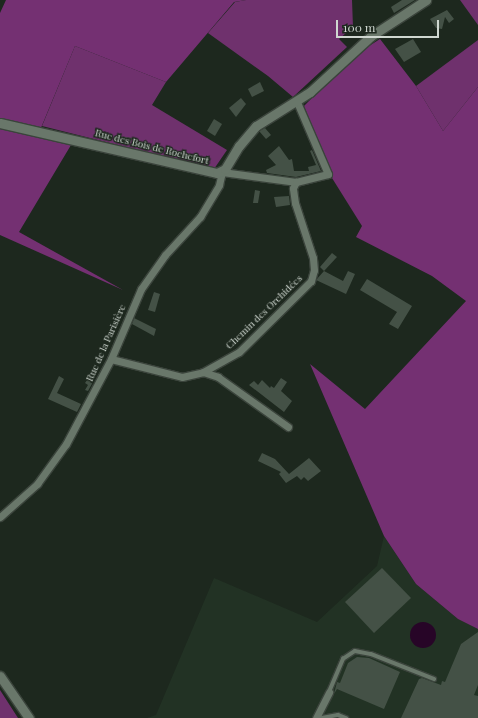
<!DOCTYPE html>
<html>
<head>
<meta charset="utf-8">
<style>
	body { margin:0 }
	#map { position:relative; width:478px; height:718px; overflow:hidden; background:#1d281e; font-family:"Playfair Display",serif }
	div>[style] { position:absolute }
	.built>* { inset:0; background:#223224 }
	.green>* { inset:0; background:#6f316d }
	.forest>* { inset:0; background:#743072 }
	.water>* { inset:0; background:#270527 }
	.round { border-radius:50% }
	.building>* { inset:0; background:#445146 }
	.roads { filter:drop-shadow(1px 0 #3b443c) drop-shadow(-1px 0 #3b443c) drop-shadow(0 1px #3b443c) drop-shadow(0 -1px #3b443c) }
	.service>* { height:3.5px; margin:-1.75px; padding:0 1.75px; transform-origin:1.75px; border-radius:1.75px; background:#69776a }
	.minor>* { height:7px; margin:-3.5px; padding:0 3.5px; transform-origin:3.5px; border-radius:3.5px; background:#69776a }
	.tertiary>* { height:9px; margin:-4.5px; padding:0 4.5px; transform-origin:4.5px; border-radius:4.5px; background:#69776a }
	span { translate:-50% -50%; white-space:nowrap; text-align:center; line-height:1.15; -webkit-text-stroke:3px #1d281e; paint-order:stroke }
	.street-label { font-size:10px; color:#cfd7d0 }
	.scale { position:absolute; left:336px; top:20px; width:103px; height:18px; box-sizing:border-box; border:2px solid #cfd7d0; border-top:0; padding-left:5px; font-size:12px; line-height:14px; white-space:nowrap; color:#cfd7d0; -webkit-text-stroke:3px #1d281e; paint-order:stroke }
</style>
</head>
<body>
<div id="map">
	<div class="built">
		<i style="clip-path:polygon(384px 536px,416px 584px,458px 619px,478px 629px,478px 718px,147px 718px,156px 715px,214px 578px,317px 622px,377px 566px)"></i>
	</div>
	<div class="green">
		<i style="clip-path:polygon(246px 0,352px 0,353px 27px,339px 39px,347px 47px,293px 97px,268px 76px,208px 33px,235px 2px)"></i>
		<i style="clip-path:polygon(460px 0,478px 0,478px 25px)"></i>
		<i style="clip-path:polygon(478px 40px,478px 87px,443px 131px,416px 86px)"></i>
		<i style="clip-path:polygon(75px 46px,166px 82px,152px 105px,227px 150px,214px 169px,42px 126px)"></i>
		<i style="clip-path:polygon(0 690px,18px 718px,19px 718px,0 718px)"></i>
	</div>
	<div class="forest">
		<i style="clip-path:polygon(6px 0,246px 0,234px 2px,166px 82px,75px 46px,38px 135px,71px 145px,19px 232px,123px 290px,0 235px,0 13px)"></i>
		<i style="clip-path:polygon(380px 39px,416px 86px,443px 131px,478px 87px,478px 629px,458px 619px,416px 584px,384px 536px,310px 364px,365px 409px,466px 301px,432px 276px,356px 237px,362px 226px,332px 178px,304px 106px,355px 55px)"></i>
	</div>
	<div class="water">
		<i class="round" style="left:410px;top:622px;width:26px;height:26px"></i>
	</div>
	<div class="building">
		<i style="clip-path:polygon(402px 0,415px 0,394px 13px,391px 7px)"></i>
		<i style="clip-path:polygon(447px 10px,454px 19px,449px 23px,445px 17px,442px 29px,436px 28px,430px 19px)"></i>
		<i style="clip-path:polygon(413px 39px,421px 52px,404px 62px,395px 49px)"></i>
		<i style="clip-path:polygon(260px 82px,264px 91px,252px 97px,248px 89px)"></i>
		<i style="clip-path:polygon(241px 98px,246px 104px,236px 117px,229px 108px)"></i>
		<i style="clip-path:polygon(214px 119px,222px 124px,215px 136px,207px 131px)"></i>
		<i style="clip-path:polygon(265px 128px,271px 135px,266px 139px,259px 131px)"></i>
		<i style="clip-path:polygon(123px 137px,132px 138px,130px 144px,121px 143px)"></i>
		<i style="clip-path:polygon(279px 146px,289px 160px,292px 159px,294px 171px,309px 171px,308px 167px,316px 165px,310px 151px,312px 150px,321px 171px,296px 177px,267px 173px,266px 170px,276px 165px,268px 156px)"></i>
		<i style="clip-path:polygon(255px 190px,260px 191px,258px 203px,253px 203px)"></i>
		<i style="clip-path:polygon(289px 196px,290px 205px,276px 207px,274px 197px)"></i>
		<i style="clip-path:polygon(332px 253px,337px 257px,324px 271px,320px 267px)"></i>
		<i style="clip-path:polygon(324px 271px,343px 281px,348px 271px,355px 274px,346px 294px,316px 280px)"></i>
		<i style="clip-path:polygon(367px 279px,412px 306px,398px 329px,389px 324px,397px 312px,360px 290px)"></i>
		<i style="clip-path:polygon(154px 292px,160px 294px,155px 312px,148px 310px)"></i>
		<i style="clip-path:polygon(134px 318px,156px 329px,154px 336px,132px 324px)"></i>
		<i style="clip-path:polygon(59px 376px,64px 379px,57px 393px,81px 404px,77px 412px,48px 399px)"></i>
		<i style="clip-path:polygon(89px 377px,94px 380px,88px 391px,85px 390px,88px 385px,85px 383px)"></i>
		<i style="clip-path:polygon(281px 378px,287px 382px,281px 391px,292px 401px,284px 412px,249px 385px,254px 381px,258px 385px,262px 380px,270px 388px,271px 386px,274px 388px)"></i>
		<i style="clip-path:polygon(262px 453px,275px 459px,289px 474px,309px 458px,321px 471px,308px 481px,304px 477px,301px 480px,297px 476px,286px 483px,279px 474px,281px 472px,258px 461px)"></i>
		<i style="clip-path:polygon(382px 568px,411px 598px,374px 633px,345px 602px)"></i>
		<i style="clip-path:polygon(478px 632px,478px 685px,474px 695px,478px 696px,478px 718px,401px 718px,419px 679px,422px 678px,441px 685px,442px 681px,445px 682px,461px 644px)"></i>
		<i style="clip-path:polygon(357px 657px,369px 658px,400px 672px,384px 709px,337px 689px,334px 694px,337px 682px,340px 683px,348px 663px)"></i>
	</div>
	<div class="roads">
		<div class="service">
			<i style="left:329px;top:692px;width:36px;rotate:-67deg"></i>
			<i style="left:343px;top:659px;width:14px;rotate:-34deg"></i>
			<i style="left:355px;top:651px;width:16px;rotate:11deg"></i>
			<i style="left:371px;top:654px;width:68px;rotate:21.6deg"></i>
			<i style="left:322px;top:718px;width:16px;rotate:-11deg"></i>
			<i style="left:338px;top:715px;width:9px;rotate:21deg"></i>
		</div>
		<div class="minor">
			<i style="left:111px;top:359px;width:73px;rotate:14.2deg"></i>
			<i style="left:182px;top:377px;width:22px;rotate:-13deg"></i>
			<i style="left:203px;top:372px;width:41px;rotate:-29.1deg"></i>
			<i style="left:239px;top:352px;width:101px;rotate:-44.6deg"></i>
			<i style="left:311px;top:281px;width:11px;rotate:-75deg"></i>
			<i style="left:314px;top:270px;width:12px;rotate:-95deg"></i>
			<i style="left:313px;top:258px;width:58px;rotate:-108.1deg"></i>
			<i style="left:295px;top:203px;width:15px;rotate:-98deg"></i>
			<i style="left:293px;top:188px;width:7px;rotate:-63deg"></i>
			<i style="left:203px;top:372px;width:16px;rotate:18deg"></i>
			<i style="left:218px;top:377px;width:86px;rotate:35.5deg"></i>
			<i style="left:0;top:517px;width:50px;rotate:-41.7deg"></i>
			<i style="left:37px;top:484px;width:49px;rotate:-54.1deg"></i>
			<i style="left:66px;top:444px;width:96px;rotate:-62.1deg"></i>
			<i style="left:111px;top:359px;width:76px;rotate:-66.8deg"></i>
			<i style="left:141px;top:289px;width:42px;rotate:-54.8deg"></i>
			<i style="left:165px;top:255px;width:52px;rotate:-47.4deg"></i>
			<i style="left:200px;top:217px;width:37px;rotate:-59deg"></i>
			<i style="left:219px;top:185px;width:13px;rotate:-77deg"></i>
			<i style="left:222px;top:172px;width:75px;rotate:7.7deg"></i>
			<i style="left:296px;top:182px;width:33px;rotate:-14deg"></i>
			<i style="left:328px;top:174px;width:78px;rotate:-113.3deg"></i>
			<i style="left:316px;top:718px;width:29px;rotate:-63deg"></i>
		</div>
		<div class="tertiary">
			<i style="left:0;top:123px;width:223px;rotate:13deg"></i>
			<i style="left:217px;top:173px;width:9px;rotate:-27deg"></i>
			<i style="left:225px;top:169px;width:27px;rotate:-59deg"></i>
			<i style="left:239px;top:146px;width:26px;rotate:-50deg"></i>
			<i style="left:256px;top:126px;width:64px;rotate:-32.2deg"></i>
			<i style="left:310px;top:92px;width:83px;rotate:-42.6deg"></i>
			<i style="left:371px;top:36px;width:66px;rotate:-33.2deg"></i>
			<i style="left:0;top:676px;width:51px;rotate:55.4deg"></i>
		</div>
	</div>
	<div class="street-label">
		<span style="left:152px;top:147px;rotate:14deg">Rue des Bois de Rochefort</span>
		<span style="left:264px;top:312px;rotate:-44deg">Chemin des Orchidées</span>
		<span style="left:106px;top:343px;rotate:-66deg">Rue de la Parisière</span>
	</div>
	<div class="scale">100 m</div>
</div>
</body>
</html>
